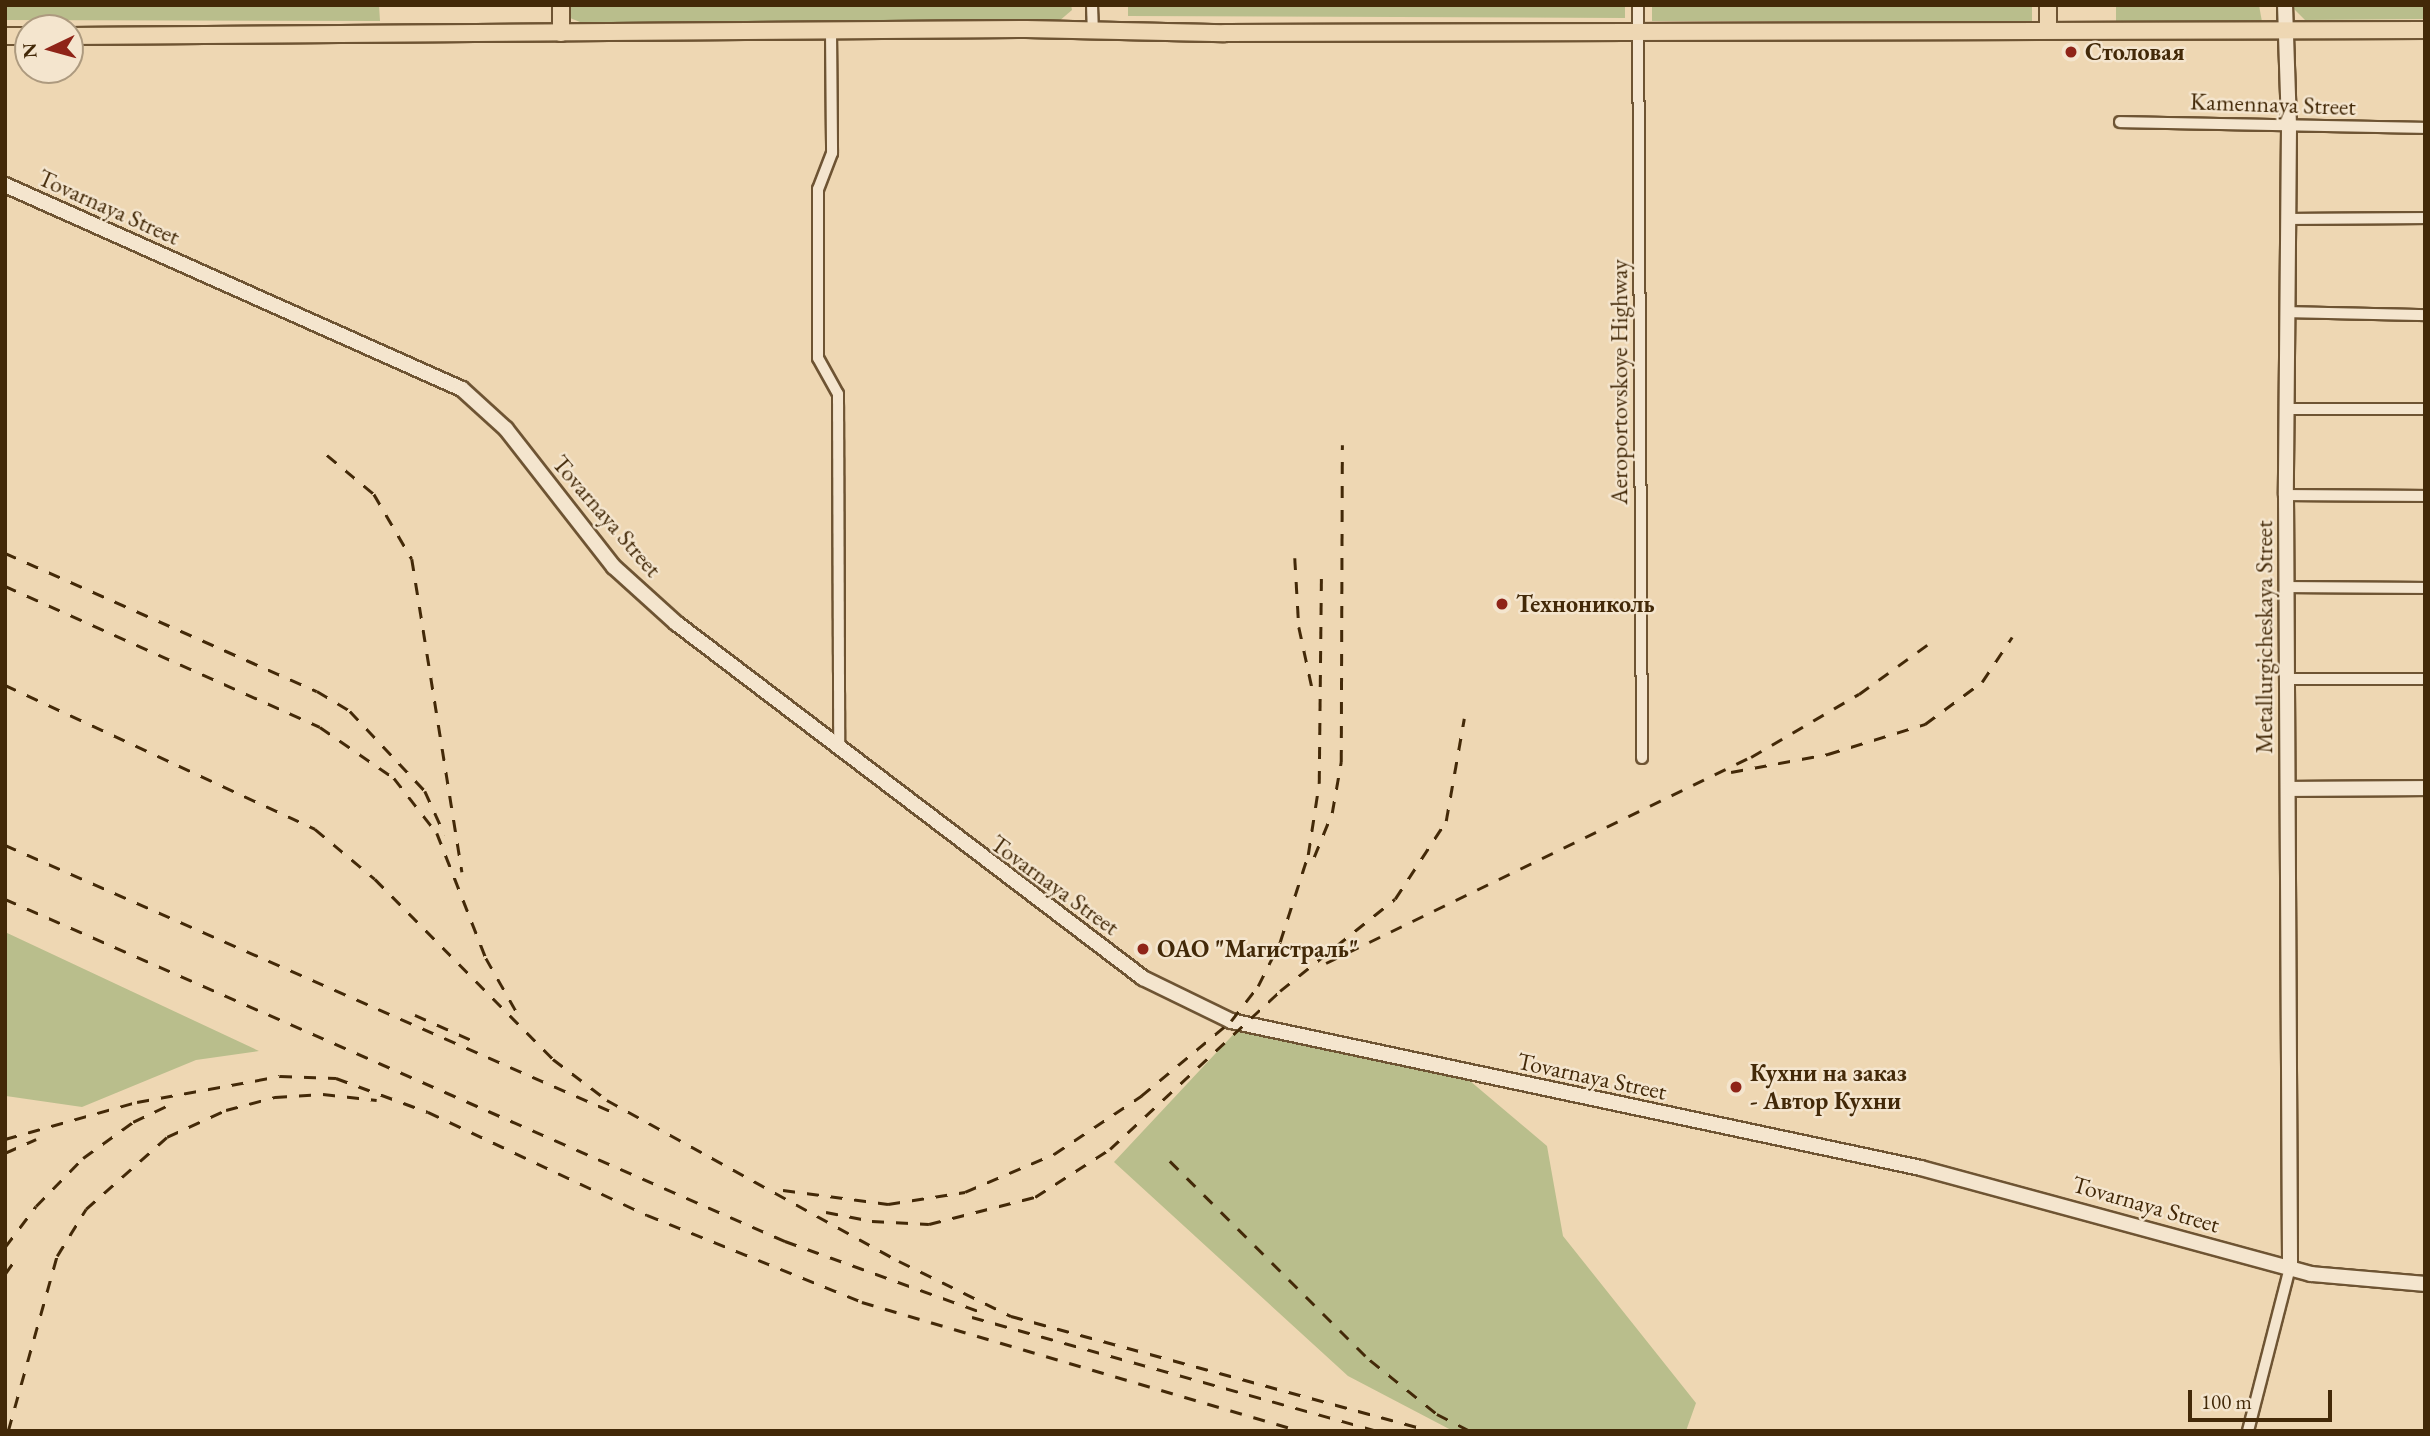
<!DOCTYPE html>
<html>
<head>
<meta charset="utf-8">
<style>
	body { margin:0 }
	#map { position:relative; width:2430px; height:1436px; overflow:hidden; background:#eed7b3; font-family:"EB Garamond",serif }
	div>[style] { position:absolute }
	.green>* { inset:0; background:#b9be8c }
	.roads { filter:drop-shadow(2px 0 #6e5433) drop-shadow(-2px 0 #6e5433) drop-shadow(0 2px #6e5433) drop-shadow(0 -2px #6e5433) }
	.street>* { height:10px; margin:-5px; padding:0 5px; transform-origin:5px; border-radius:5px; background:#f4e5ce }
	.secondary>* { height:14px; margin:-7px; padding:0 7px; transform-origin:7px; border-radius:7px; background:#f4e5ce }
	.primary>* { height:16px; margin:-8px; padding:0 8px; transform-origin:8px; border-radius:8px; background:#eed7b3 }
	.rail>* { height:2.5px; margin-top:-1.25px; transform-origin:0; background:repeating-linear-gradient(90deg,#432908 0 12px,transparent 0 24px) }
	.dots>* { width:19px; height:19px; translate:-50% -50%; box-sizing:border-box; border:4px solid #f4e5ce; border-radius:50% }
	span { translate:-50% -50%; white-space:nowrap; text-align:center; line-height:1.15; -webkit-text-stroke:5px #f4e5ce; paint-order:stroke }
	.poi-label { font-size:24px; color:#432908; font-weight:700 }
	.left { translate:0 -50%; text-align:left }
	.street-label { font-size:24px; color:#432908 }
	.frame { position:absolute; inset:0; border:7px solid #432908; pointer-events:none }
	.north { position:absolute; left:14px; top:14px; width:70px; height:70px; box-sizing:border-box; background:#f4e5ce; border:2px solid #ad9a7f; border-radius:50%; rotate:265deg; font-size:19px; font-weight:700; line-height:28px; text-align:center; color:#432908 }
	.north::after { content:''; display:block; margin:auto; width:24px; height:32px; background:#8f2418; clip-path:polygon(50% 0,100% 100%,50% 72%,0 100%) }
	.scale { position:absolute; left:2188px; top:1390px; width:144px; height:32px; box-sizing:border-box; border:4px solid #432908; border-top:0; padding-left:9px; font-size:21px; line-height:24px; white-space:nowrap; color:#432908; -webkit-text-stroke:5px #f4e5ce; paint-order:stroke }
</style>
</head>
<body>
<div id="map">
	<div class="green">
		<i style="clip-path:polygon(5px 5px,379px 5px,380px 21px,5px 20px)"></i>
		<i style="clip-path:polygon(566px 5px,1071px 5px,1072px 10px,1058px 22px,580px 22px,570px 18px)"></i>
		<i style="clip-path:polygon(1128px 5px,1625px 5px,1625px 18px,1128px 16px)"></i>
		<i style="clip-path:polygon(1652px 5px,2032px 5px,2032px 21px,1652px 21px)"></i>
		<i style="clip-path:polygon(2116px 5px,2259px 5px,2262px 22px,2116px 21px)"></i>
		<i style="clip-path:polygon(2290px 5px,2425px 5px,2425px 19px,2305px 20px)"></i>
		<i style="clip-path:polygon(5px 932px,259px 1051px,196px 1060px,82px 1107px,6px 1096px)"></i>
		<i style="clip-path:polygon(1244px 1023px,1457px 1070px,1547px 1146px,1563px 1236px,1696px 1403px,1686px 1431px,1453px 1431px,1348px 1376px,1114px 1162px)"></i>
	</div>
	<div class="roads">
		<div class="street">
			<i style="left:1092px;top:5px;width:26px;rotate:88deg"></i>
			<i style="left:1638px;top:5px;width:753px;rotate:89.7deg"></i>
			<i style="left:831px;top:31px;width:122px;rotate:89.5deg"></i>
			<i style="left:832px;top:153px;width:39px;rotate:111deg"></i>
			<i style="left:818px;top:189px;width:169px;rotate:90deg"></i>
			<i style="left:818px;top:358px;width:41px;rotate:60.9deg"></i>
			<i style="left:838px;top:394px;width:355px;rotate:89.8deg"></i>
			<i style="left:2120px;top:122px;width:305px;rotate:1.1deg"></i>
			<i style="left:2288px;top:219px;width:137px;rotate:-0.4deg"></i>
			<i style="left:2288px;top:312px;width:137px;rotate:1.3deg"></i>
			<i style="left:2288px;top:409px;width:137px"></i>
			<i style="left:2286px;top:495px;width:139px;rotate:0.4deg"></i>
			<i style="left:2286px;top:587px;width:139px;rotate:0.4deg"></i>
			<i style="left:2286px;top:679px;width:139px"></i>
			<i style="left:2248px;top:1431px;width:168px;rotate:-75.6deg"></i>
		</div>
		<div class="secondary">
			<i style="left:2285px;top:5px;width:123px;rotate:88.1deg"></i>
			<i style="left:2289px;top:128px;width:367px;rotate:90.5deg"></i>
			<i style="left:2286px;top:495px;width:773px;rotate:89.7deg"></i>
			<i style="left:5px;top:185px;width:500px;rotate:24.06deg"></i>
			<i style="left:462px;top:389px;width:59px;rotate:42.3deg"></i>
			<i style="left:506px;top:429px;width:175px;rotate:52deg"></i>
			<i style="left:614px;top:567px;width:84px;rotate:42.1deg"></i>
			<i style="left:676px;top:623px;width:587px;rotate:37.24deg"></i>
			<i style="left:1143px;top:978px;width:98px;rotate:26deg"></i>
			<i style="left:1231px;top:1021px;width:705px;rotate:12.03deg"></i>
			<i style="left:1921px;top:1168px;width:404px;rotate:15.2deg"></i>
			<i style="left:2311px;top:1274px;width:114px;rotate:5deg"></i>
			<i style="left:2288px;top:789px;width:137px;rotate:-0.4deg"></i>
		</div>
		<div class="primary">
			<i style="left:2048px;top:5px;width:24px;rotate:90deg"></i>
			<i style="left:561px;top:33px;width:28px;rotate:-90deg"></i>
			<i style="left:5px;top:36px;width:23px"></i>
			<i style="left:70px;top:36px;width:956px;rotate:-0.42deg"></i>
			<i style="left:1026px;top:29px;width:199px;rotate:1.2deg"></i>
			<i style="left:1225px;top:33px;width:1200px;rotate:-0.14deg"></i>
		</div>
	</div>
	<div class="rail">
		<i style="left:327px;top:455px;width:61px;rotate:39.7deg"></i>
		<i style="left:374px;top:494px;width:75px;rotate:59.7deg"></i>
		<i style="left:412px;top:559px;width:317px;rotate:80.9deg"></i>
		<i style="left:5px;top:553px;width:341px;rotate:23.9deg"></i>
		<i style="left:317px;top:691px;width:39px;rotate:31deg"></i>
		<i style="left:350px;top:711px;width:110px;rotate:46.8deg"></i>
		<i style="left:425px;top:791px;width:48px;rotate:65.6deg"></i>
		<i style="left:1295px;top:558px;width:69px;rotate:86.7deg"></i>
		<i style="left:1299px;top:627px;width:66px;rotate:77.8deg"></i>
		<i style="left:5px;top:586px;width:345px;rotate:24.1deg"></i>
		<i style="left:320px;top:727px;width:90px;rotate:34.6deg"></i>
		<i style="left:394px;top:778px;width:70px;rotate:52deg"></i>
		<i style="left:437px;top:833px;width:134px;rotate:68.6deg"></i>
		<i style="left:486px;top:958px;width:67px;rotate:60.4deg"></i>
		<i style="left:5px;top:685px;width:342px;rotate:24.9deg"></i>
		<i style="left:315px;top:829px;width:78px;rotate:39.8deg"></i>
		<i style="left:375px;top:879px;width:253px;rotate:45.3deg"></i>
		<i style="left:553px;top:1059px;width:68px;rotate:37.2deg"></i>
		<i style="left:607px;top:1100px;width:333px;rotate:28.9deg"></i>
		<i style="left:899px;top:1261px;width:125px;rotate:26.2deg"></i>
		<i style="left:1011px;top:1316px;width:435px;rotate:15.3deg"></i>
		<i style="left:1731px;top:772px;width:99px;rotate:-10.5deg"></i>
		<i style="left:1828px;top:754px;width:102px;rotate:-17.2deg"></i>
		<i style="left:1925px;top:724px;width:71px;rotate:-36.4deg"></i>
		<i style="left:1982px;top:682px;width:54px;rotate:-56.3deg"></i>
		<i style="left:5px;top:845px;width:666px;rotate:23.72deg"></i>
		<i style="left:1314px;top:857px;width:48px;rotate:-67.8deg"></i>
		<i style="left:1332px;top:813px;width:52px;rotate:-80deg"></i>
		<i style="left:1341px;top:762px;width:317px;rotate:-89.8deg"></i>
		<i style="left:5px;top:899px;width:852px;rotate:23.68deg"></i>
		<i style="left:785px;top:1241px;width:212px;rotate:19.9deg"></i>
		<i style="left:1326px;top:963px;width:472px;rotate:-25.9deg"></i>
		<i style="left:1751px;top:757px;width:125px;rotate:-30.3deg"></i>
		<i style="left:1859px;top:694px;width:92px;rotate:-35.8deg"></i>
		<i style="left:415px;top:1015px;width:67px;rotate:23.9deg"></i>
		<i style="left:5px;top:1139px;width:137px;rotate:-15.7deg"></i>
		<i style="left:137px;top:1102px;width:145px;rotate:-10.3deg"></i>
		<i style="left:280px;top:1076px;width:56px;rotate:2deg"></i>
		<i style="left:336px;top:1078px;width:98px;rotate:20.3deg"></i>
		<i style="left:428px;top:1112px;width:242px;rotate:25.2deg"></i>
		<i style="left:647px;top:1215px;width:232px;rotate:22deg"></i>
		<i style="left:862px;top:1302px;width:458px;rotate:16.4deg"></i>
		<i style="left:5px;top:1153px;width:34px;rotate:-24deg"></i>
		<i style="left:1170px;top:1161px;width:282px;rotate:44.9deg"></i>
		<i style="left:1370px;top:1360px;width:86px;rotate:38.9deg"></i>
		<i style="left:1437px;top:1414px;width:38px;rotate:27deg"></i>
		<i style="left:783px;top:1190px;width:106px;rotate:7.6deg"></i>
		<i style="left:888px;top:1204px;width:78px;rotate:-8.9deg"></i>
		<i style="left:965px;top:1192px;width:97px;rotate:-23.1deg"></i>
		<i style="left:1054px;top:1154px;width:105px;rotate:-33.7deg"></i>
		<i style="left:1141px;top:1096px;width:117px;rotate:-39.8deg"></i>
		<i style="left:1231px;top:1021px;width:44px;rotate:-52.4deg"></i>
		<i style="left:1258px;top:986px;width:49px;rotate:-63.4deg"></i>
		<i style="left:1280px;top:942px;width:91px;rotate:-72.2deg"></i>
		<i style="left:1308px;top:855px;width:73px;rotate:-81.3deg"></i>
		<i style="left:1319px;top:783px;width:206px;rotate:-89.4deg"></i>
		<i style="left:826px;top:1212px;width:47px;rotate:11.1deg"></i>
		<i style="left:872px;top:1221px;width:57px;rotate:3deg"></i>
		<i style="left:929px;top:1224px;width:109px;rotate:-14.3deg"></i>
		<i style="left:1035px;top:1197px;width:89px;rotate:-32.6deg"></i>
		<i style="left:1110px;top:1149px;width:232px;rotate:-42.9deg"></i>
		<i style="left:1280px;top:991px;width:147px;rotate:-38.7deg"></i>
		<i style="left:1395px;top:899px;width:93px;rotate:-56.8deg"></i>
		<i style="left:1446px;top:821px;width:104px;rotate:-80deg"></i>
		<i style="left:5px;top:1247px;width:51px;rotate:-52.9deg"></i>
		<i style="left:36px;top:1206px;width:67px;rotate:-45.6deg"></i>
		<i style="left:83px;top:1158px;width:62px;rotate:-35.8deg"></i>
		<i style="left:133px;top:1122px;width:47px;rotate:-25.5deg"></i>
		<i style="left:5px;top:1274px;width:16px;rotate:-55deg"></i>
		<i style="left:972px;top:1317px;width:421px;rotate:15.7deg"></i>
		<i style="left:8px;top:1431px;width:182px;rotate:-74.4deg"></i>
		<i style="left:57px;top:1256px;width:55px;rotate:-58.3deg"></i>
		<i style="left:86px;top:1209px;width:108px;rotate:-41.6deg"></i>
		<i style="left:167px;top:1137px;width:65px;rotate:-24.6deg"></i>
		<i style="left:226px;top:1110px;width:51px;rotate:-14.9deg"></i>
		<i style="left:275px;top:1097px;width:48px;rotate:-3.6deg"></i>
		<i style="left:323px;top:1094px;width:54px;rotate:6.3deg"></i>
	</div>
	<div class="dots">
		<i style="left:2071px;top:52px;background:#8f2418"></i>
		<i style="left:1502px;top:604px;background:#8f2418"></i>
		<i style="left:1143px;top:949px;background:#8f2418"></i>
		<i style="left:1736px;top:1087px;background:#8f2418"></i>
	</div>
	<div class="poi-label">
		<span class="left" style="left:2085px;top:52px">Столовая</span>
		<span class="left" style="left:1516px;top:604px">Технониколь</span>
		<span class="left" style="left:1157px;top:949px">ОАО "Магистраль"</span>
		<span class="left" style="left:1750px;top:1087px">Кухни на заказ<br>- Автор Кухни</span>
	</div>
	<div class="street-label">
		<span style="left:2273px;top:104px;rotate:2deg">Kamennaya Street</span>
		<span style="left:109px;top:207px;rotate:24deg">Tovarnaya Street</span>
		<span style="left:1619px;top:382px;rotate:-90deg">Aeroportovskoye Highway</span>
		<span style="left:607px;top:516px;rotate:49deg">Tovarnaya Street</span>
		<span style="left:2264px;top:637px;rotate:-90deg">Metallurgicheskaya Street</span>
		<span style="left:1055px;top:885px;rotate:36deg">Tovarnaya Street</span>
		<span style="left:1592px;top:1076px;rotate:12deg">Tovarnaya Street</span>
		<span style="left:2146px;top:1204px;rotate:16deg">Tovarnaya Street</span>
	</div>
	<div class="frame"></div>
	<div class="north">N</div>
	<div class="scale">100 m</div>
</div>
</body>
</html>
